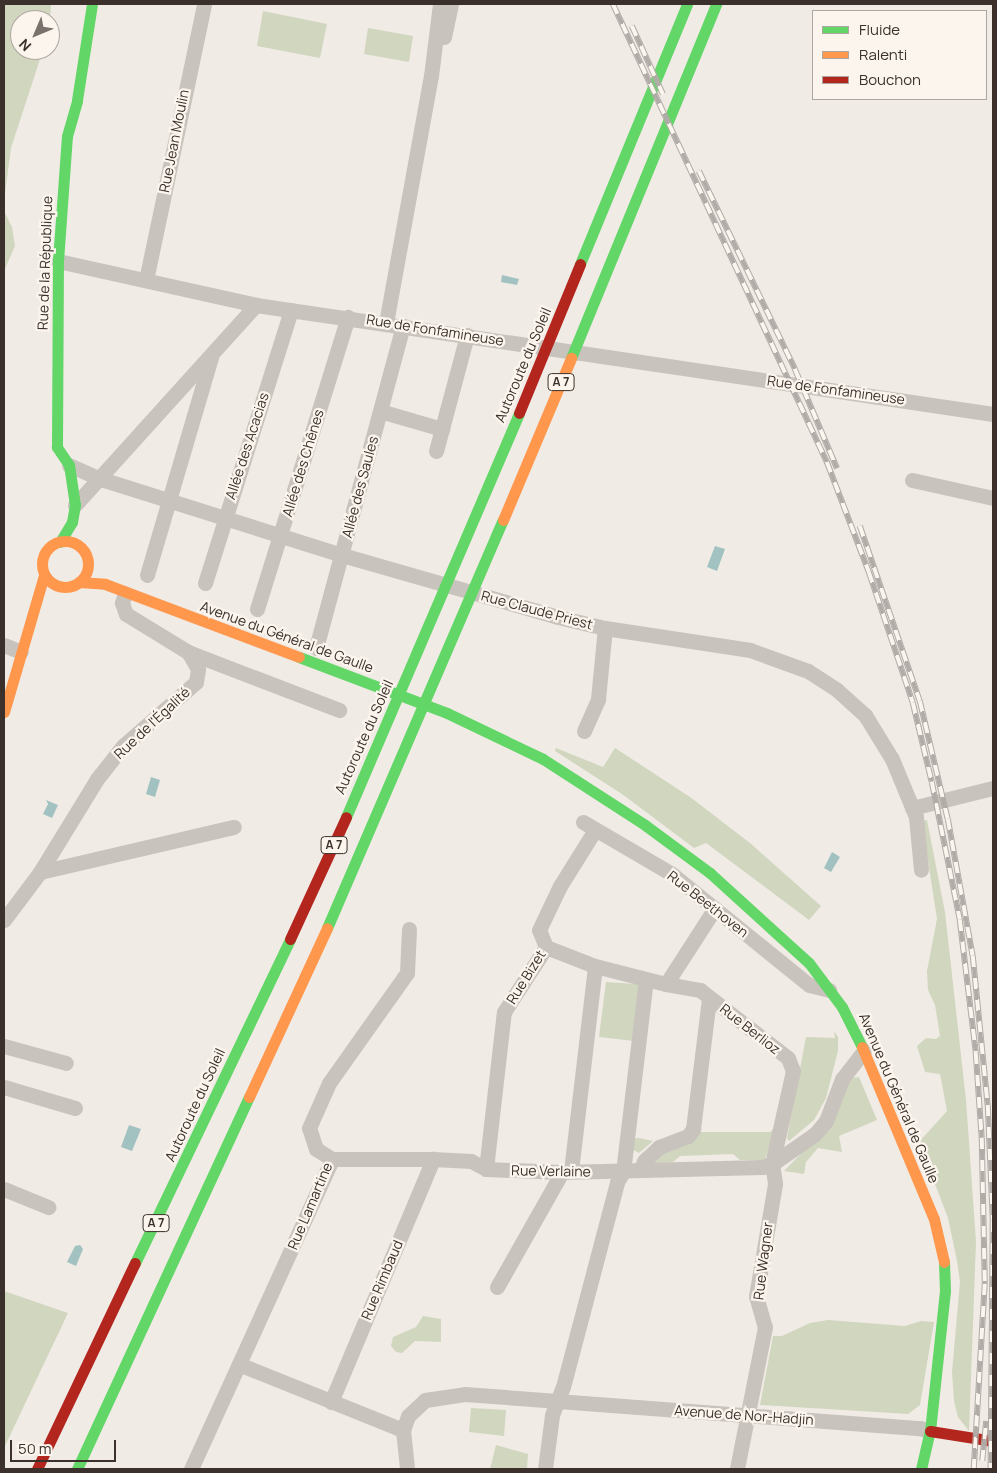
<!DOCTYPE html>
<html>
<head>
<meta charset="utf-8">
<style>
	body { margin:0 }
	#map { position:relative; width:997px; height:1473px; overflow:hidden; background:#f0ebe5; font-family:Manrope,sans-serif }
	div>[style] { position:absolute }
	.green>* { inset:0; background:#d1d6bf }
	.water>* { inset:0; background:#a1c2c1 }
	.street>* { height:15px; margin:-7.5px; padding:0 7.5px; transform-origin:7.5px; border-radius:7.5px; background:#c9c3be }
	.fast>* { height:11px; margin:-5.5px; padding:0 5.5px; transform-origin:5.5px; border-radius:5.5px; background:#63d668 }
	.slow>* { height:11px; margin:-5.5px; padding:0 5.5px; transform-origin:5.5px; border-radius:5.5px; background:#ff974d }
	.slow>.ring { margin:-5.5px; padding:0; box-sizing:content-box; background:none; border:11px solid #ff974d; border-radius:50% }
	.jam>* { height:11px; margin:-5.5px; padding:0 5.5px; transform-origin:5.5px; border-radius:5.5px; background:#b3261e }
	.rail>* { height:5.5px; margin-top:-2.75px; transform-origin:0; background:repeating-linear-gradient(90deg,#fbf5ee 0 11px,#b1aca8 0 22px); box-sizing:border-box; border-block:1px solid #b1aca8 }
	span { translate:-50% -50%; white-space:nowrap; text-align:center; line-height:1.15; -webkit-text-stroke:4.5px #fbf5ee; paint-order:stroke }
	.shield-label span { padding:1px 4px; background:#fbf5ee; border:1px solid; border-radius:4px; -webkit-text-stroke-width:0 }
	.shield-label { font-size:12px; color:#3b302b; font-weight:700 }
	.street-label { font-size:14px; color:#3b302b }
	.frame { position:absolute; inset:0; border:5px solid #3b302b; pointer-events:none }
	.legend { position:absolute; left:812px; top:10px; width:175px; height:90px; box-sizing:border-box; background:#fbf5ee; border:1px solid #aea6a0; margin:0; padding:6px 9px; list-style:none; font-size:15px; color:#3b302b }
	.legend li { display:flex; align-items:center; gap:10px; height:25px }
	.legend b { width:25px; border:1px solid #aea6a0 }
	.north { position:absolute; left:10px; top:10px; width:50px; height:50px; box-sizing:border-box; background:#fbf5ee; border:1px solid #aea6a0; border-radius:50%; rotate:225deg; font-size:14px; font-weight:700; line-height:20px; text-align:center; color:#3b302b }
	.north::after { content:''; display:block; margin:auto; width:18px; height:22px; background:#7a716c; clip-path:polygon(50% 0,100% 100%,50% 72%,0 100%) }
	.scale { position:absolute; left:10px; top:1440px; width:106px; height:22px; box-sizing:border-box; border:2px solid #3b302b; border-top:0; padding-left:6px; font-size:15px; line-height:18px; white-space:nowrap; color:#3b302b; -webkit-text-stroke:4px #fbf5ee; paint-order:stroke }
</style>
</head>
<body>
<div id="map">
	<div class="green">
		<i style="clip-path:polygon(4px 4px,51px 4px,50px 21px,20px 20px,20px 50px,43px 50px,11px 148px,4px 201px)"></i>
		<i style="clip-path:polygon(263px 11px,327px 24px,320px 58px,257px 46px)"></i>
		<i style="clip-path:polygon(368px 28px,413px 36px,409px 62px,364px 54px)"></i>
		<i style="clip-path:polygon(4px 211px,12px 227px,15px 246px,4px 271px)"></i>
		<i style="clip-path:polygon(556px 748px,603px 767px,615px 748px,690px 797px,750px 843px,821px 906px,809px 920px,706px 843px,694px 848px,622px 794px,555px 751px)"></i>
		<i style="clip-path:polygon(927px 820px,945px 912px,966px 1100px,976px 1242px,969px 1431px,958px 1417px,954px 1401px,952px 1372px,960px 1282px,957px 1261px,948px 1218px,919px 1142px,947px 1111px,940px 1074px,925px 1072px,917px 1046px,926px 1038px,936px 1039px,940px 1036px,935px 1005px,928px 990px,927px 971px,937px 919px,922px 821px)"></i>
		<i style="clip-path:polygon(606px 982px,637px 984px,641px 988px,634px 1041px,599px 1037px)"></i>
		<i style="clip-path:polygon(834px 1031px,838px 1037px,838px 1051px,826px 1098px,814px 1120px,789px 1141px,787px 1138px,806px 1037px,835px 1038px)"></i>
		<i style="clip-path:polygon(859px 1077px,877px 1120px,839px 1136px,842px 1152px,818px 1148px,806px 1162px,804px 1174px,784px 1171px,834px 1120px,846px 1086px,851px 1078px)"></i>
		<i style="clip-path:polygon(775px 1128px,765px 1160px,740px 1160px,733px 1154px,680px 1156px,673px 1162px,653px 1164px,651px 1158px,697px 1132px,770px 1132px)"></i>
		<i style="clip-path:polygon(639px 1138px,653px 1141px,639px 1153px,632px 1149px,630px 1139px)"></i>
		<i style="clip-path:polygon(4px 1291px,68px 1313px,4px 1448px)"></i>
		<i style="clip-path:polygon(423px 1316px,441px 1319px,441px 1342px,415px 1341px,402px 1353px,396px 1352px,391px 1346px,393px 1337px,416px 1327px)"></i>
		<i style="clip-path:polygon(828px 1320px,905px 1326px,921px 1321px,934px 1322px,920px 1405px,908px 1414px,760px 1405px,773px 1336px,782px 1336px,810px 1323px)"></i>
		<i style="clip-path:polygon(471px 1408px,506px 1410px,504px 1436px,469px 1432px)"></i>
		<i style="clip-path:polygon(496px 1445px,528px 1454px,527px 1469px,490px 1469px)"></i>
	</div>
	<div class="water">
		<i style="clip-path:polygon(502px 275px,519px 279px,517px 285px,501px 282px)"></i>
		<i style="clip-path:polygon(715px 546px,725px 549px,717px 571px,707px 567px)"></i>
		<i style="clip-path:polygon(151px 777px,160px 780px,155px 797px,146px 794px)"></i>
		<i style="clip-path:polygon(46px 800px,58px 805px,52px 818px,43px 814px,48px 804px)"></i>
		<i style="clip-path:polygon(832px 852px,840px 857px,831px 872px,824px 868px)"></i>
		<i style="clip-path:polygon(129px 1125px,141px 1129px,132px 1151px,121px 1147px)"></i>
		<i style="clip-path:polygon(80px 1245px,83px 1249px,76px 1266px,67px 1262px,75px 1246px)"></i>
	</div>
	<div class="street">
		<i style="left:444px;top:37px;width:34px;rotate:-78deg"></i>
		<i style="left:58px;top:261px;width:203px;rotate:12.5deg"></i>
		<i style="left:256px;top:305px;width:745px;rotate:8.41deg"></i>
		<i style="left:146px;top:280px;width:282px;rotate:-78.1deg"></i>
		<i style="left:386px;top:323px;width:251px;rotate:-79.7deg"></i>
		<i style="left:431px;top:76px;width:73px;rotate:-82.9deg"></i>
		<i style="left:380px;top:411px;width:65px;rotate:16.2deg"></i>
		<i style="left:436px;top:451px;width:120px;rotate:-75deg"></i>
		<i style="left:69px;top:465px;width:35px;rotate:24deg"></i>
		<i style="left:101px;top:479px;width:253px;rotate:17.5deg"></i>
		<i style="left:342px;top:555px;width:225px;rotate:16deg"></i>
		<i style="left:558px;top:617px;width:48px;rotate:13.2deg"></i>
		<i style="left:605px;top:628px;width:147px;rotate:8.6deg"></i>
		<i style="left:750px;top:650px;width:62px;rotate:19.9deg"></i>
		<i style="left:808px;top:671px;width:35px;rotate:33deg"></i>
		<i style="left:837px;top:690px;width:38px;rotate:42deg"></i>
		<i style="left:865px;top:715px;width:52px;rotate:58.5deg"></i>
		<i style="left:892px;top:759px;width:63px;rotate:67.5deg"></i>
		<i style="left:916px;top:817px;width:53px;rotate:84.6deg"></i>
		<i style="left:912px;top:480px;width:83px;rotate:12.5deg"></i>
		<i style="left:75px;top:505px;width:270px;rotate:-47.9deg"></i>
		<i style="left:147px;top:575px;width:227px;rotate:-73.6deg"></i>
		<i style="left:205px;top:583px;width:286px;rotate:-72.5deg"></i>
		<i style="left:257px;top:609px;width:306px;rotate:-72.7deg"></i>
		<i style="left:4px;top:645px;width:18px;rotate:22deg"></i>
		<i style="left:316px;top:648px;width:334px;rotate:-74.9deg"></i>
		<i style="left:188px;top:652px;width:162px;rotate:21deg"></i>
		<i style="left:584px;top:731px;width:35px;rotate:-66deg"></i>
		<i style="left:598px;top:699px;width:71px;rotate:-84.4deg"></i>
		<i style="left:912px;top:808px;width:83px;rotate:-13.9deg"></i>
		<i style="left:583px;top:822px;width:103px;rotate:30.3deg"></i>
		<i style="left:672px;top:874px;width:176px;rotate:39deg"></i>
		<i style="left:809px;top:985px;width:21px;rotate:14deg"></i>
		<i style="left:40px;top:872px;width:199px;rotate:-13.1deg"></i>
		<i style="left:4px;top:920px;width:60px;rotate:-53.1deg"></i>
		<i style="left:40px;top:872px;width:109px;rotate:-58.5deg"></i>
		<i style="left:97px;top:779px;width:42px;rotate:-51.8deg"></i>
		<i style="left:123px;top:746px;width:97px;rotate:-41.2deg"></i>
		<i style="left:196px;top:682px;width:13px;rotate:-81deg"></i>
		<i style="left:198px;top:669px;width:20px;rotate:-120deg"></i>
		<i style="left:188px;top:652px;width:73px;rotate:-148.5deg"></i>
		<i style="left:126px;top:614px;width:12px;rotate:-110deg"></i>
		<i style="left:122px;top:603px;width:10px;rotate:-73deg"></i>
		<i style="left:546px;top:947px;width:53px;rotate:21.2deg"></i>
		<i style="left:595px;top:966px;width:73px;rotate:14.2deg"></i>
		<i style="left:666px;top:984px;width:90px;rotate:-57.2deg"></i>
		<i style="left:546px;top:947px;width:18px;rotate:-112deg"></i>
		<i style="left:539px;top:930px;width:49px;rotate:-64.5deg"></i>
		<i style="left:560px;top:886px;width:66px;rotate:-58deg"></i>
		<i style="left:666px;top:984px;width:35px;rotate:10deg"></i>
		<i style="left:700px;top:990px;width:111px;rotate:37.7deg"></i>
		<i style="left:788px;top:1058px;width:14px;rotate:69deg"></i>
		<i style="left:793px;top:1071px;width:95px;rotate:102.7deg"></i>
		<i style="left:772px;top:1164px;width:20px;rotate:81deg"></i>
		<i style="left:775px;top:1184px;width:114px;rotate:99.6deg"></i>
		<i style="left:756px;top:1296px;width:32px;rotate:74deg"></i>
		<i style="left:765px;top:1327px;width:145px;rotate:101.2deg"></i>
		<i style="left:4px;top:1046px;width:64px;rotate:15.3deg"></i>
		<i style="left:4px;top:1087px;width:74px;rotate:16.5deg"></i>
		<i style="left:332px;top:1159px;width:101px"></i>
		<i style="left:433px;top:1159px;width:38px;rotate:3deg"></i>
		<i style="left:471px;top:1161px;width:17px;rotate:28deg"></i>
		<i style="left:486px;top:1169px;width:76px;rotate:2.3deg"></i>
		<i style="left:562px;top:1172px;width:200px;rotate:-1.4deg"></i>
		<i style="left:762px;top:1167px;width:10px;rotate:-17deg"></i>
		<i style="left:772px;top:1164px;width:52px;rotate:-34.9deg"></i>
		<i style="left:815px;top:1134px;width:17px;rotate:-50deg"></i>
		<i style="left:826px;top:1121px;width:45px;rotate:-69.1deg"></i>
		<i style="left:842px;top:1079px;width:36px;rotate:-52deg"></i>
		<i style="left:486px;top:1169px;width:158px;rotate:-83.5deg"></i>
		<i style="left:504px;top:1012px;width:77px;rotate:-57.1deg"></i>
		<i style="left:641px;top:1169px;width:9px;rotate:-69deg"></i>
		<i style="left:644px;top:1161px;width:21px;rotate:-43deg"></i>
		<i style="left:659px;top:1147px;width:31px;rotate:-21deg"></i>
		<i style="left:688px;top:1136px;width:9px;rotate:-54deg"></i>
		<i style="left:693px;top:1129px;width:132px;rotate:-83deg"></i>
		<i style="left:571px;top:1171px;width:206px;rotate:-83.3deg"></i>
		<i style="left:4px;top:1189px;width:48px;rotate:22.2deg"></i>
		<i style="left:497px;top:1287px;width:132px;rotate:-60.5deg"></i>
		<i style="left:241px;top:1365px;width:175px;rotate:21.9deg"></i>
		<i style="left:403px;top:1430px;width:15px;rotate:-70deg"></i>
		<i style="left:408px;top:1416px;width:23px;rotate:-43deg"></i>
		<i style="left:425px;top:1400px;width:40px;rotate:-8.5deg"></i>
		<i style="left:465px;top:1394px;width:456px;rotate:4.3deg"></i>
		<i style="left:920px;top:1428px;width:10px;rotate:17deg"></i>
		<i style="left:331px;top:1402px;width:264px;rotate:-67.2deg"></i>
		<i style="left:403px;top:1430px;width:39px;rotate:84deg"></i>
		<i style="left:191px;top:1469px;width:341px;rotate:-65.5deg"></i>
		<i style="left:332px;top:1159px;width:19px;rotate:-148deg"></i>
		<i style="left:316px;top:1149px;width:22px;rotate:-108deg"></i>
		<i style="left:309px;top:1128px;width:49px;rotate:-66deg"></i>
		<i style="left:329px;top:1083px;width:135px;rotate:-54.7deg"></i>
		<i style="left:407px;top:973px;width:44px;rotate:-87.4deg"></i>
		<i style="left:545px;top:1469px;width:54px;rotate:-82.6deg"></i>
		<i style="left:552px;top:1415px;width:30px;rotate:-69deg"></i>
		<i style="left:563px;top:1387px;width:212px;rotate:-75.2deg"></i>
		<i style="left:617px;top:1182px;width:12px;rotate:-59deg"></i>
		<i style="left:623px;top:1172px;width:194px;rotate:-83.2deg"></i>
	</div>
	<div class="fast">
		<i style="left:580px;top:264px;width:281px;rotate:-67.6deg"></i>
		<i style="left:571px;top:358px;width:383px;rotate:-67.7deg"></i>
		<i style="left:60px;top:542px;width:23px;rotate:-59deg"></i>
		<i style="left:72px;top:522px;width:17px;rotate:-80deg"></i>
		<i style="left:75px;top:505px;width:40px;rotate:-98.5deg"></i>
		<i style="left:69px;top:465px;width:22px;rotate:-124deg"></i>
		<i style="left:57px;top:447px;width:186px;rotate:-89.7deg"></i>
		<i style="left:58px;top:261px;width:125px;rotate:-85.9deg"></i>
		<i style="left:67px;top:136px;width:37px;rotate:-74deg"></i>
		<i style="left:77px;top:100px;width:97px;rotate:-81.1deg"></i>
		<i style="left:299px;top:657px;width:158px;rotate:20.7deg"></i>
		<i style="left:447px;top:713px;width:106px;rotate:25.6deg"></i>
		<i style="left:543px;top:759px;width:121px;rotate:32.9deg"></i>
		<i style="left:645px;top:825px;width:81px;rotate:36.4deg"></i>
		<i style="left:710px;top:873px;width:134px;rotate:42.3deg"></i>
		<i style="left:809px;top:963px;width:55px;rotate:53.1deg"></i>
		<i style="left:842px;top:1007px;width:45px;rotate:63.4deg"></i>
		<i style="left:346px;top:817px;width:439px;rotate:-66.8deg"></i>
		<i style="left:327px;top:928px;width:444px;rotate:-66.7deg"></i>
		<i style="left:135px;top:1263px;width:359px;rotate:-64.4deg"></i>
		<i style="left:77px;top:1469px;width:410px;rotate:-65.2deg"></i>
		<i style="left:921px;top:1469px;width:39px;rotate:-77deg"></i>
		<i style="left:930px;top:1431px;width:141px;rotate:-83.9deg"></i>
		<i style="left:945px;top:1291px;width:29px;rotate:-92deg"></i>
	</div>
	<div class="slow">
		<i style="left:503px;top:520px;width:176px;rotate:-67.2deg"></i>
		<i class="ring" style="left:42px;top:541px;width:35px;height:35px"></i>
		<i style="left:79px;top:582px;width:26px;rotate:4deg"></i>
		<i style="left:105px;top:584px;width:207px;rotate:20.6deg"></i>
		<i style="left:4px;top:712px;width:143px;rotate:-73.7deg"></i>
		<i style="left:862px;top:1047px;width:186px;rotate:67.3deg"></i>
		<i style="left:934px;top:1219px;width:44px;rotate:76.9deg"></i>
		<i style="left:249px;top:1097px;width:186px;rotate:-65.2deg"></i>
	</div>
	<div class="jam">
		<i style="left:519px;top:413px;width:161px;rotate:-67.7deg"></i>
		<i style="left:290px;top:939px;width:134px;rotate:-65.3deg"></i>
		<i style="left:930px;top:1431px;width:64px;rotate:9deg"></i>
		<i style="left:37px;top:1469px;width:228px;rotate:-64.6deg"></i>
	</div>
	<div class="rail">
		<i style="left:613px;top:4px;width:506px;rotate:64.96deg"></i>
		<i style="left:827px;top:462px;width:118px;rotate:69.1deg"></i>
		<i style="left:869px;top:572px;width:138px;rotate:71.4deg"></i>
		<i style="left:913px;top:703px;width:81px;rotate:76.5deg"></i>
		<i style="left:932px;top:782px;width:141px;rotate:78.5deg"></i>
		<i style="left:960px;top:920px;width:134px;rotate:83.1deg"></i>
		<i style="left:976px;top:1053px;width:85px;rotate:86deg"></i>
		<i style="left:982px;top:1138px;width:146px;rotate:88.8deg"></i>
		<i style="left:985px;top:1284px;width:185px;rotate:93.4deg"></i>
		<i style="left:632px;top:26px;width:75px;rotate:65.5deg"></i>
		<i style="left:699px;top:171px;width:220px;rotate:64.1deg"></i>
		<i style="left:795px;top:369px;width:108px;rotate:67deg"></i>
		<i style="left:860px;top:526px;width:185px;rotate:71.1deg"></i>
		<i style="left:920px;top:701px;width:121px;rotate:76.7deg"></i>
		<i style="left:948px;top:819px;width:139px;rotate:79.7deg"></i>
		<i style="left:973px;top:956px;width:150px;rotate:84.3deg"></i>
		<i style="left:988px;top:1105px;width:116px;rotate:87.5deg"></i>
		<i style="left:993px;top:1221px;width:248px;rotate:90.5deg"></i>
		<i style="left:982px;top:1461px;width:40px;rotate:-84.3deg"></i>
	</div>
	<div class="shield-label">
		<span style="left:561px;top:382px">A 7</span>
		<span style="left:334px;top:845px">A 7</span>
		<span style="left:156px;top:1223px">A 7</span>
	</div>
	<div class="street-label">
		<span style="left:174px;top:141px;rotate:-79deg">Rue Jean Moulin</span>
		<span style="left:45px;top:263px;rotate:-88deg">Rue de la République</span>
		<span style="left:435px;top:330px;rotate:9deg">Rue de Fonfamineuse</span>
		<span style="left:523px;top:365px;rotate:-67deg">Autoroute du Soleil</span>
		<span style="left:836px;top:390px;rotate:8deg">Rue de Fonfamineuse</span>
		<span style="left:247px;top:446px;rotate:-72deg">Allée des Acacias</span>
		<span style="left:303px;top:463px;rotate:-73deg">Allée des Chênes</span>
		<span style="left:360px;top:487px;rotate:-75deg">Allée des Saules</span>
		<span style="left:537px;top:610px;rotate:15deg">Rue Claude Priest</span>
		<span style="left:287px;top:637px;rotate:20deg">Avenue du Général de Gaulle</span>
		<span style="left:152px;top:723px;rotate:-43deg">Rue de l'Égalité</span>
		<span style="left:364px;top:737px;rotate:-66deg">Autoroute du Soleil</span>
		<span style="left:708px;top:904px;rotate:38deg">Rue Beethoven</span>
		<span style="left:526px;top:977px;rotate:-58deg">Rue Bizet</span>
		<span style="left:750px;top:1029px;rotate:38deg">Rue Berlioz</span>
		<span style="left:899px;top:1098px;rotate:67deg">Avenue du Général de Gaulle</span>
		<span style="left:195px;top:1105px;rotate:-65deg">Autoroute du Soleil</span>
		<span style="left:551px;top:1171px;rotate:1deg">Rue Verlaine</span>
		<span style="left:310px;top:1206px;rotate:-67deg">Rue Lamartine</span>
		<span style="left:763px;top:1261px;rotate:-83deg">Rue Wagner</span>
		<span style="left:382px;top:1280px;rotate:-67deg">Rue Rimbaud</span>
		<span style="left:744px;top:1415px;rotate:4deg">Avenue de Nor-Hadjin</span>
	</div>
	<div class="frame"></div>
	<ul class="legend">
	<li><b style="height:6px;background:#63d668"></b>Fluide</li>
	<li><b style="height:6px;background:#ff974d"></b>Ralenti</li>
	<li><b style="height:6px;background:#b3261e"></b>Bouchon</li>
	</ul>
	<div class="north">N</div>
	<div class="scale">50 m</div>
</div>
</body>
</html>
